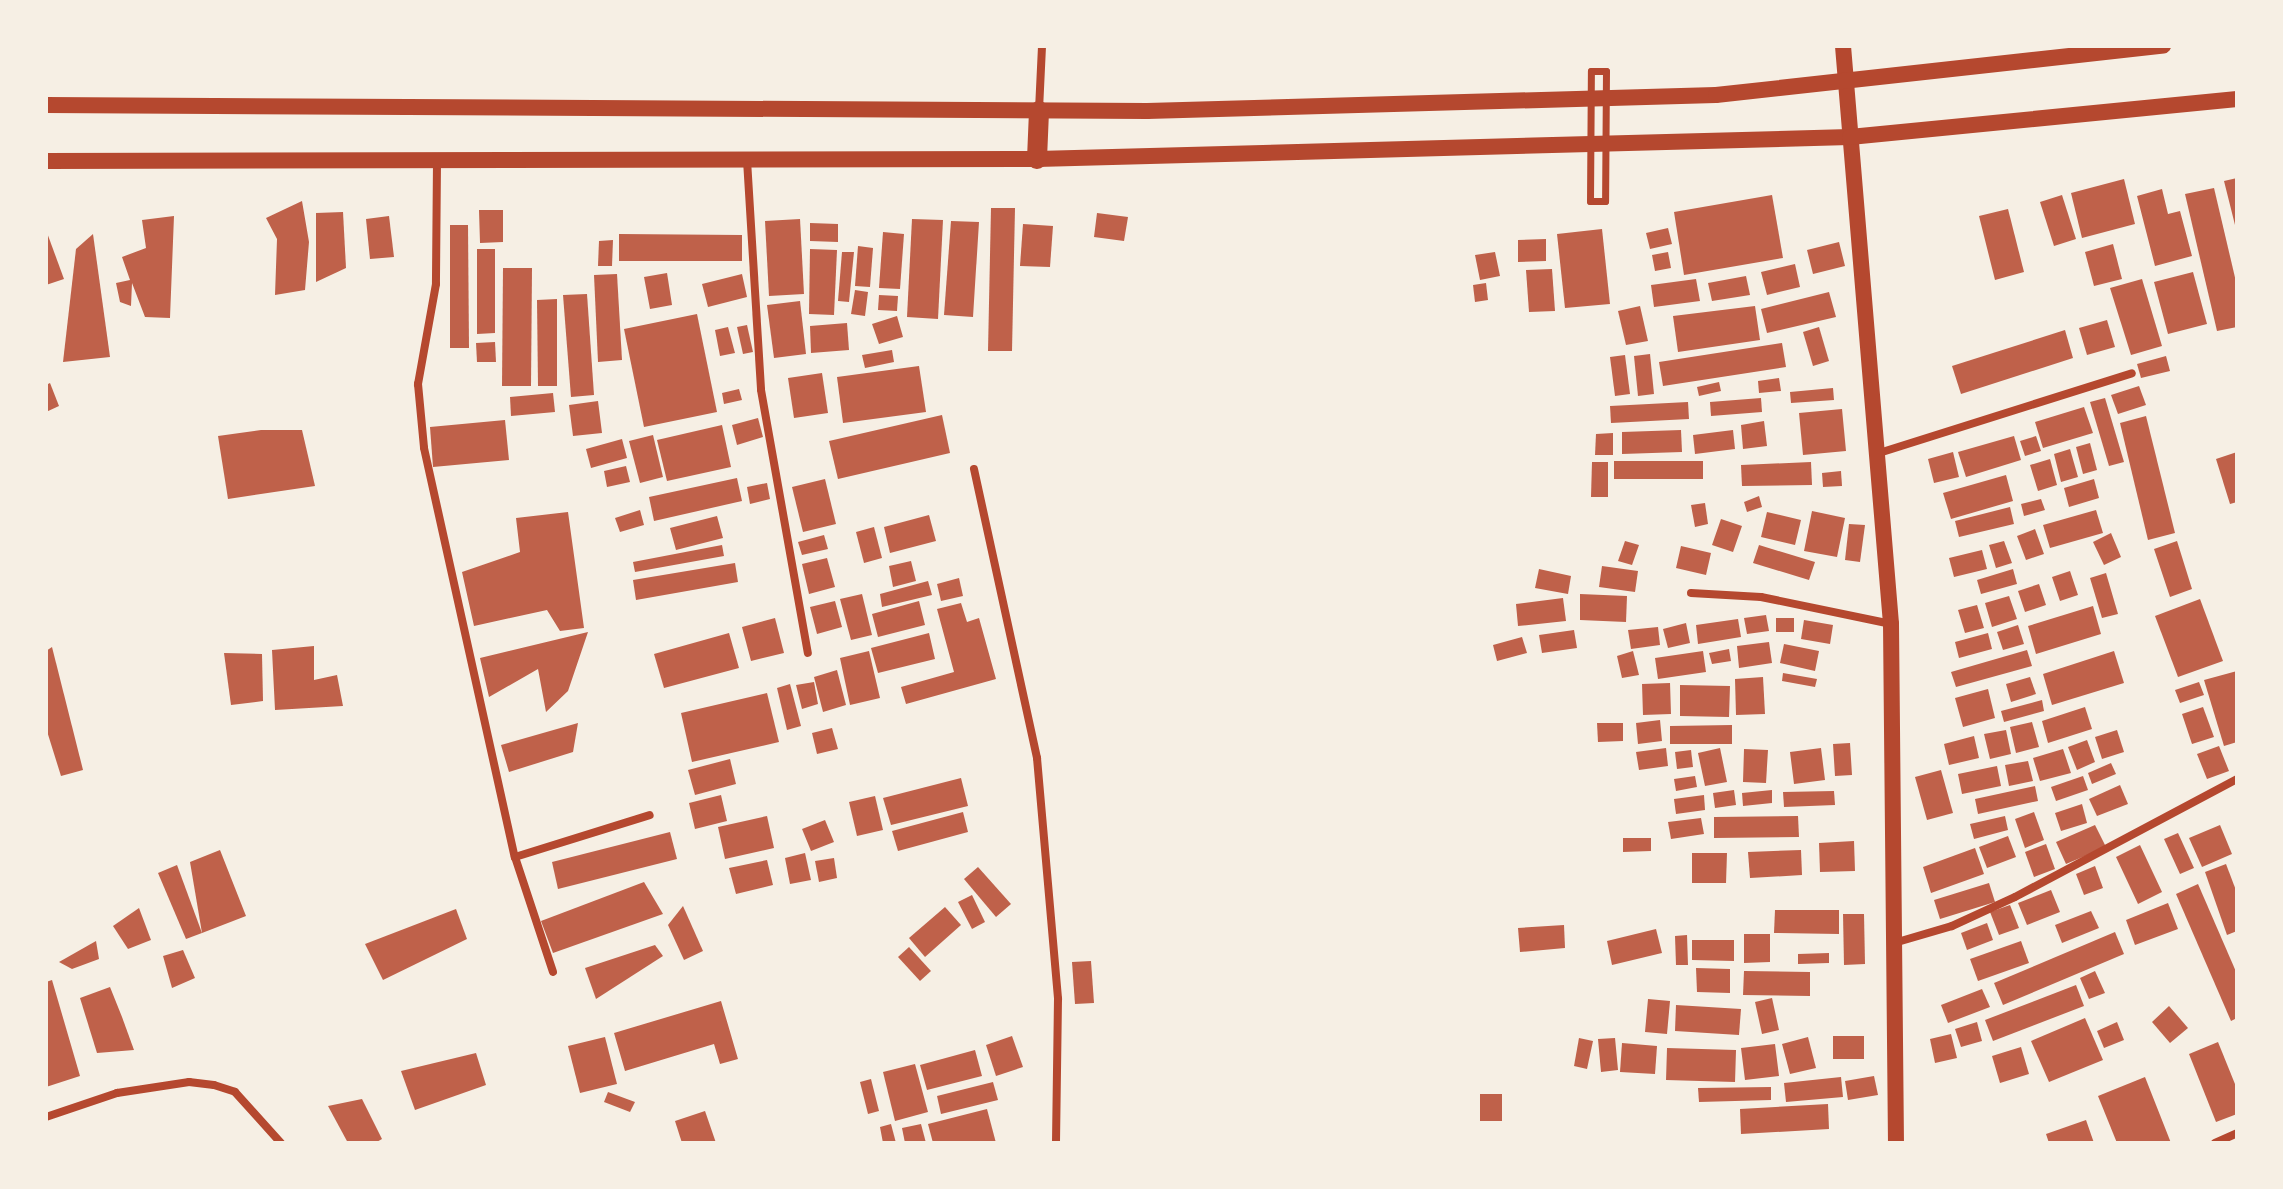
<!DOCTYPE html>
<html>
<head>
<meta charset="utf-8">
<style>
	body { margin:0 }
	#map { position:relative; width:2283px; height:1189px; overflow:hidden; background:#f6efe4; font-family:Inter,sans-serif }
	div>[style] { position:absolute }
	.building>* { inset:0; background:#bf614a }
	.pedestrian>* { height:7px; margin:-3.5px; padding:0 3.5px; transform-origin:3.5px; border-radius:3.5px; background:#b5482f }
	.minor>* { height:8px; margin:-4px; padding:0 4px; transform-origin:4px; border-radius:4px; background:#b5482f }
	.secondary>* { height:16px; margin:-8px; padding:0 8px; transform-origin:8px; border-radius:8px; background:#b5482f }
	.primary>* { height:20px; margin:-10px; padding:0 10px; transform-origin:10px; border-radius:10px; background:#b5482f }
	span { translate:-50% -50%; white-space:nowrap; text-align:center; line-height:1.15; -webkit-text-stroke:7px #f6efe4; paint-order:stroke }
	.frame { position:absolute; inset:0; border:48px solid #f6efe4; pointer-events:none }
</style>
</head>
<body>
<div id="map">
	<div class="building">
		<i style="clip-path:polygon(2237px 178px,2237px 229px,2236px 229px,2224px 181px)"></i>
		<i style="clip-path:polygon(2124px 179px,2135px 224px,2082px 238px,2071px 193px)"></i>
		<i style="clip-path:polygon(2214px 188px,2237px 286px,2237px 327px,2217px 331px,2185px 194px)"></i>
		<i style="clip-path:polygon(2162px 189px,2168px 214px,2180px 211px,2192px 256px,2155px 266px,2137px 196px)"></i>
		<i style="clip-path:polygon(1772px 195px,1783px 258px,1684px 275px,1674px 212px)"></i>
		<i style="clip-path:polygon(2062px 195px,2076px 239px,2054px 246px,2040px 202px)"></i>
		<i style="clip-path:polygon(302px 201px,309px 242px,305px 290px,275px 295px,277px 239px,266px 218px)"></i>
		<i style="clip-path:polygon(991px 208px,1015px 208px,1012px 351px,988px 351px)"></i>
		<i style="clip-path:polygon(2008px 209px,2024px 272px,1995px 280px,1979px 216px)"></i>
		<i style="clip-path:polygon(479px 210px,503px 210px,503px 242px,480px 243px)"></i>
		<i style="clip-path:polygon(343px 212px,346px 268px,316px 282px,316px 213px)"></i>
		<i style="clip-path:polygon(1097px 213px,1128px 217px,1124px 241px,1094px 237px)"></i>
		<i style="clip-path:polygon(174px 216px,170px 318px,145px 317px,132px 283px,131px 306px,120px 302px,116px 283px,130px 280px,122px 257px,146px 248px,142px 220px)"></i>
		<i style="clip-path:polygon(389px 216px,394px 257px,370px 259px,366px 219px)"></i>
		<i style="clip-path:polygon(800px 219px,804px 294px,769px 296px,765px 221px)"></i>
		<i style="clip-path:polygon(912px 219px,943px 220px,938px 319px,907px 317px)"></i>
		<i style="clip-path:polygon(951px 221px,979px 222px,973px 317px,944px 315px)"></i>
		<i style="clip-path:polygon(810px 223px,838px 224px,838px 242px,810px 241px)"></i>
		<i style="clip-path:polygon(1023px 224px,1053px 226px,1050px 267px,1020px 266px)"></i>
		<i style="clip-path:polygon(450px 225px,468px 225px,469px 348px,450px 348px)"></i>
		<i style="clip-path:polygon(1668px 228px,1672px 244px,1650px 249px,1646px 233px)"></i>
		<i style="clip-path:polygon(1602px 229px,1610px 304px,1565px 308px,1557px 234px)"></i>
		<i style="clip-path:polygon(46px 230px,64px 279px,46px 285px)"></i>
		<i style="clip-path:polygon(883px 232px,904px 234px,900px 289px,879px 288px)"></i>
		<i style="clip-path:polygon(93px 234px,110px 357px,63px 362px,76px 249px)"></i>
		<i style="clip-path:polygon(619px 234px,742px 235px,742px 261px,619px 261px)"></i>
		<i style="clip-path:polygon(1546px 239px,1546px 261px,1518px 262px,1518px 240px)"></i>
		<i style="clip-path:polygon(613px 240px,612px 266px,598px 266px,599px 241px)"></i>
		<i style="clip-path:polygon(1839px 242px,1845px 266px,1813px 274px,1807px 250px)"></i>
		<i style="clip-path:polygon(2113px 244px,2122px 279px,2094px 286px,2085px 252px)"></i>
		<i style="clip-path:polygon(858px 246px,873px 248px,870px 287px,855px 286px)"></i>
		<i style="clip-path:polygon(477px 249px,495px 249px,495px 333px,477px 334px)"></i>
		<i style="clip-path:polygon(810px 249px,837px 250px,834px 315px,809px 314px)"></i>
		<i style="clip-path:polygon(842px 252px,854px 252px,849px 302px,838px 301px)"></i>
		<i style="clip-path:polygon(1495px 252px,1500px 276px,1480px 280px,1475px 255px)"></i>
		<i style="clip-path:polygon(1668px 252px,1671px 268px,1655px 271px,1652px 255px)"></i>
		<i style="clip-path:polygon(1795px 264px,1800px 287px,1767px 295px,1761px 272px)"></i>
		<i style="clip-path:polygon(503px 268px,532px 268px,531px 386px,502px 386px)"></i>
		<i style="clip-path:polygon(1552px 269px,1555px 311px,1529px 312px,1526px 270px)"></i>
		<i style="clip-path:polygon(2193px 272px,2207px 324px,2168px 334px,2154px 282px)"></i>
		<i style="clip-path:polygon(667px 273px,672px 305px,650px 309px,644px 277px)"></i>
		<i style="clip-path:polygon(617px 274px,622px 360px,598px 362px,594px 275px)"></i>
		<i style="clip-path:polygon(742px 274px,747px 297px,708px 307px,702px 284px)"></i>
		<i style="clip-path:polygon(1746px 276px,1750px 295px,1712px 301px,1708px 283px)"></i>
		<i style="clip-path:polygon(1696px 279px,1700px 301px,1654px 307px,1651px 285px)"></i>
		<i style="clip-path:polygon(2142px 279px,2162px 346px,2131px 355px,2110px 288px)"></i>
		<i style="clip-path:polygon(1486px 283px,1488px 300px,1475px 302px,1473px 285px)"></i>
		<i style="clip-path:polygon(855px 290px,868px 292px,865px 316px,851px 314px)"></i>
		<i style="clip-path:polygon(1829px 292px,1836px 317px,1767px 333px,1761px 309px)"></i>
		<i style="clip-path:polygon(587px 294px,594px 395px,571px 397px,563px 295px)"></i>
		<i style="clip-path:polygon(879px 295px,898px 296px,897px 311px,878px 310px)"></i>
		<i style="clip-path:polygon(557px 299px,557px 386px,538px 386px,537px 300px)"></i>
		<i style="clip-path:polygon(800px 301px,806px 354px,774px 358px,767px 305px)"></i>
		<i style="clip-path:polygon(1640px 306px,1648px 341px,1626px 345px,1618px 311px)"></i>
		<i style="clip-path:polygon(1755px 306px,1760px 340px,1678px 352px,1673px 316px)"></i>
		<i style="clip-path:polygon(697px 314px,717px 412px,644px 427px,624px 329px)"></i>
		<i style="clip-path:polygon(897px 316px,903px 337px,879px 344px,872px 324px)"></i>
		<i style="clip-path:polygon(2107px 320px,2115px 347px,2087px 355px,2079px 328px)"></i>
		<i style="clip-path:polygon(847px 323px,849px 350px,811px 353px,810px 326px)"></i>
		<i style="clip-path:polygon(747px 325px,753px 352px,743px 354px,737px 327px)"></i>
		<i style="clip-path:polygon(728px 327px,735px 353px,720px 356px,715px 330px)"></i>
		<i style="clip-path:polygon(1819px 327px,1829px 361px,1813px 366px,1803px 332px)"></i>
		<i style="clip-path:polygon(2065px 330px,2073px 358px,1961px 394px,1952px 366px)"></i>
		<i style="clip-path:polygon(495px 342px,496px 362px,477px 362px,476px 343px)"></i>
		<i style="clip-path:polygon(1782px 343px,1786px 367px,1663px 386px,1659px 362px)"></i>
		<i style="clip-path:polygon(892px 350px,894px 362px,865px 368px,862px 355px)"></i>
		<i style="clip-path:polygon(1650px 354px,1654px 394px,1638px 396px,1634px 356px)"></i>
		<i style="clip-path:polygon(1625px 355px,1630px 394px,1615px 396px,1610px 357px)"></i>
		<i style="clip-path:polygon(2166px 356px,2170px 371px,2141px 378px,2137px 364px)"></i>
		<i style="clip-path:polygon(919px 366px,926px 412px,843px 423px,837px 377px)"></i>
		<i style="clip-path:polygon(822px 373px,828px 413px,794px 418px,788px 378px)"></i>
		<i style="clip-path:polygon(1779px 378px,1781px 391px,1759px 393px,1758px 381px)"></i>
		<i style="clip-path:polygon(1719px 382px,1721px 391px,1699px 396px,1697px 387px)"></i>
		<i style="clip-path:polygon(50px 383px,59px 406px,46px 412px,46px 385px)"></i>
		<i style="clip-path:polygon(2139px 386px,2146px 405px,2118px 414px,2111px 395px)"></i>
		<i style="clip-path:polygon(1833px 388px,1834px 400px,1791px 403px,1790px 392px)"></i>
		<i style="clip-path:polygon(739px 389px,742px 400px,724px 404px,722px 393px)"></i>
		<i style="clip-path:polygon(553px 393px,555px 412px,511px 416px,510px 397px)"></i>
		<i style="clip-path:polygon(1761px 398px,1762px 412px,1711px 416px,1710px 402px)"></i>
		<i style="clip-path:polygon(2105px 398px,2124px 462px,2109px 466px,2090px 402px)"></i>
		<i style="clip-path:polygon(598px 401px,602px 433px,573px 436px,569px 405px)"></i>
		<i style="clip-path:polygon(1688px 402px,1689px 419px,1611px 423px,1610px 406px)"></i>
		<i style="clip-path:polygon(2084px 407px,2093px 433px,2043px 448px,2035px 422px)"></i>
		<i style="clip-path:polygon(1842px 409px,1846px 451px,1803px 455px,1799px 413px)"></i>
		<i style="clip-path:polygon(942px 415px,950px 453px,838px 479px,829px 441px)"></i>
		<i style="clip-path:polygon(2146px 416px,2175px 533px,2148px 540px,2120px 423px)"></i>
		<i style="clip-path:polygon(758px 418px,763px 437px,737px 445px,732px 425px)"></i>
		<i style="clip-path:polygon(505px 420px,509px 460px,433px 467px,430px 427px)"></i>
		<i style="clip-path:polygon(1764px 421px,1767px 446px,1743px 449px,1741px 425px)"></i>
		<i style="clip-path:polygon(722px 425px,731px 467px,667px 481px,657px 440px)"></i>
		<i style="clip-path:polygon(261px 430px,302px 430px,315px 486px,228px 499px,218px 436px)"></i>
		<i style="clip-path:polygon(1681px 430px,1682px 452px,1622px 454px,1622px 432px)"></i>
		<i style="clip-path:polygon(1733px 430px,1735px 449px,1695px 454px,1693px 435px)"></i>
		<i style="clip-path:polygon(1613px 433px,1613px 455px,1595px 455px,1596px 434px)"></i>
		<i style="clip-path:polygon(653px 435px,663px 477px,640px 483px,629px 441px)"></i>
		<i style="clip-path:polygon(2014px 436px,2021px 460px,1966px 477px,1958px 452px)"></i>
		<i style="clip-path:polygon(2036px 436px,2041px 451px,2025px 456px,2020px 441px)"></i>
		<i style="clip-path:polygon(622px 439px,627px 458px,591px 468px,586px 449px)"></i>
		<i style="clip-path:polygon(2090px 443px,2097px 470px,2083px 474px,2076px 447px)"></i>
		<i style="clip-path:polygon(2070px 449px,2078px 477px,2061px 482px,2054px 454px)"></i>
		<i style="clip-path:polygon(1953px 452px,1959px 477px,1934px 483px,1928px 459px)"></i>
		<i style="clip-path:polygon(2237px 452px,2237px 502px,2230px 504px,2216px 459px)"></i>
		<i style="clip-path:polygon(2050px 459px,2057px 485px,2038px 491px,2030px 465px)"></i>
		<i style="clip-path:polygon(1614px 461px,1703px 461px,1703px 479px,1614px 479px)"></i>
		<i style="clip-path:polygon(1592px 462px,1608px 462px,1608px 497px,1591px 497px)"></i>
		<i style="clip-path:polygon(1811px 462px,1812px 485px,1742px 486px,1741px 465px)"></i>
		<i style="clip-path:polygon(626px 466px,630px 482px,607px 487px,604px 471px)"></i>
		<i style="clip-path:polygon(1841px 471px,1842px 486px,1823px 487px,1822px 473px)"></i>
		<i style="clip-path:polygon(2006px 475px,2013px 501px,1951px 519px,1943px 493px)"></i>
		<i style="clip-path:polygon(737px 478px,742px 501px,654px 521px,649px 497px)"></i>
		<i style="clip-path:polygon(825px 479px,836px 524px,803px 532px,792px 487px)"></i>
		<i style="clip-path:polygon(2094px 479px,2099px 498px,2069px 507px,2064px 488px)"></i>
		<i style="clip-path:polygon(767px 483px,770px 499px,750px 504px,747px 487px)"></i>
		<i style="clip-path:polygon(1759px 496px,1762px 507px,1747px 512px,1744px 502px)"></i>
		<i style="clip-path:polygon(2041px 499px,2045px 510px,2024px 516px,2021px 504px)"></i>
		<i style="clip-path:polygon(1705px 503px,1708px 524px,1695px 527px,1691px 505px)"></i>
		<i style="clip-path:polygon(2010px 507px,2014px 524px,1959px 537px,1955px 521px)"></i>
		<i style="clip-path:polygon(640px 510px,644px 525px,620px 532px,615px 518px)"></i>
		<i style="clip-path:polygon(2096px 510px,2103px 533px,2050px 548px,2043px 525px)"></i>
		<i style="clip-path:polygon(1812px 511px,1845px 518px,1837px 557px,1804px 551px)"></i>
		<i style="clip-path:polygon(568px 512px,584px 628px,560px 631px,547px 610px,474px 626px,462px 572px,520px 552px,516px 518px)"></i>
		<i style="clip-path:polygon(1767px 512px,1801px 520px,1795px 545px,1761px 537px)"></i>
		<i style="clip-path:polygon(929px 515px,936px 541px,890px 553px,884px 527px)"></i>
		<i style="clip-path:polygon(717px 516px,723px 538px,676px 550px,670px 528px)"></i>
		<i style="clip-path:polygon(1721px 519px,1742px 526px,1733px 552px,1712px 545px)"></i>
		<i style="clip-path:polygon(1849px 524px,1865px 525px,1860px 562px,1845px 560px)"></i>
		<i style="clip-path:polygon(874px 527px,882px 558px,864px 563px,856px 532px)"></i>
		<i style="clip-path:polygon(2035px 529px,2044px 554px,2026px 560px,2017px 536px)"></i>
		<i style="clip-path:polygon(2111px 533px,2121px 557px,2104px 565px,2093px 542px)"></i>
		<i style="clip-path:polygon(824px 535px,828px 549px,802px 555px,798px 542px)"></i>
		<i style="clip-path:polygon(1625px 541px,1639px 545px,1632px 565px,1618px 561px)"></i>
		<i style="clip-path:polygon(2004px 541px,2012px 563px,1996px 568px,1989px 545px)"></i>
		<i style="clip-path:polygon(2177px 541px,2192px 589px,2170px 597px,2154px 549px)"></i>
		<i style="clip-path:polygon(722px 545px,724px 556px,635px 572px,633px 562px)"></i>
		<i style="clip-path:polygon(1759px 545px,1815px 562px,1809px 580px,1753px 563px)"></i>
		<i style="clip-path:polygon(1681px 546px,1711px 553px,1706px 575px,1676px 568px)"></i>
		<i style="clip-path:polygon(1982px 550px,1987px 569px,1954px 577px,1949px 558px)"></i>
		<i style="clip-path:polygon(827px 558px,835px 587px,809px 594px,802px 564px)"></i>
		<i style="clip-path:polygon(911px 561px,916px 581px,893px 587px,889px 566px)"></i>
		<i style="clip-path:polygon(735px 563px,738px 582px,636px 600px,633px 580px)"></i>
		<i style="clip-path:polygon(1602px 566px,1638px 571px,1635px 592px,1599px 587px)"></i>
		<i style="clip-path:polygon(1539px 569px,1571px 576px,1568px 594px,1535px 588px)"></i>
		<i style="clip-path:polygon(2013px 569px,2017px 584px,1981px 594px,1977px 580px)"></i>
		<i style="clip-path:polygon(2070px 571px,2078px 595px,2060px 601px,2052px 577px)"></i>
		<i style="clip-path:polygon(2106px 573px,2118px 614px,2102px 618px,2090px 578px)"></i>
		<i style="clip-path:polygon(959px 578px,963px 596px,941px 601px,937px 584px)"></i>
		<i style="clip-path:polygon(928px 581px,932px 595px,882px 607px,880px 594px)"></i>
		<i style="clip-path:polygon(2039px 584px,2046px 605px,2025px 612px,2018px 591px)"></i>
		<i style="clip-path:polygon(862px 594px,872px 635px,851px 640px,840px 599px)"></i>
		<i style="clip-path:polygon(1580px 594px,1627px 596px,1626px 622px,1580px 620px)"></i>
		<i style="clip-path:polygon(2009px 596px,2017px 619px,1992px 627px,1985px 603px)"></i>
		<i style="clip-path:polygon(1563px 598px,1566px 621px,1518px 626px,1516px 604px)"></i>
		<i style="clip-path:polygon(2200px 599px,2223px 661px,2178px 677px,2155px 616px)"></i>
		<i style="clip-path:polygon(835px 601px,842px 627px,817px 634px,810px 607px)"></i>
		<i style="clip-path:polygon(919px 601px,925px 625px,878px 637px,872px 614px)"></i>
		<i style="clip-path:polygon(961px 603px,967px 622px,979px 618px,996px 679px,906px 704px,901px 687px,954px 672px,937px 609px)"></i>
		<i style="clip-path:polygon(1977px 605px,1984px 628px,1965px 633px,1958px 610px)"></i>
		<i style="clip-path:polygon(2093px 606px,2101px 634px,2036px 654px,2028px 626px)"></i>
		<i style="clip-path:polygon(1766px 615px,1769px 631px,1747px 634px,1744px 618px)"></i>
		<i style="clip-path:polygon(775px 618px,784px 653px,751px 661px,742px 627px)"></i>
		<i style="clip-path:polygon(1776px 618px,1794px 618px,1794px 632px,1776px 632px)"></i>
		<i style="clip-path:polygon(1738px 619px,1741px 637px,1698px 644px,1696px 625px)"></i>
		<i style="clip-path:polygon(1804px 620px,1833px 625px,1830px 644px,1801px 639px)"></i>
		<i style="clip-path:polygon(1686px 623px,1690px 643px,1668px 648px,1663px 629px)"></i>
		<i style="clip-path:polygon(2018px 625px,2024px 644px,2003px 650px,1997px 632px)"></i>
		<i style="clip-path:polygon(1658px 627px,1660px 645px,1631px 649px,1628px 630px)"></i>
		<i style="clip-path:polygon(1574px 630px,1577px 648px,1542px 653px,1539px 635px)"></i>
		<i style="clip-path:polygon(588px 632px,568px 691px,546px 712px,538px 669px,489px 697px,480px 658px)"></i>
		<i style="clip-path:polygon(729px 633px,739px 668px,664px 688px,654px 654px)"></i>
		<i style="clip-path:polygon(929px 633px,935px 659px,878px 673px,871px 648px)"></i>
		<i style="clip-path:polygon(1988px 633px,1992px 649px,1959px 658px,1955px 642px)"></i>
		<i style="clip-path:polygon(1522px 637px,1527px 653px,1497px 661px,1493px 645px)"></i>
		<i style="clip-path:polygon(1769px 642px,1772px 663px,1739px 668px,1737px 646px)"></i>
		<i style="clip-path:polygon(1784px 644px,1819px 651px,1815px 671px,1780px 663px)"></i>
		<i style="clip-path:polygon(314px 646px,314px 680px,337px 675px,343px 706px,275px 710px,272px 650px)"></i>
		<i style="clip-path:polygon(52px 647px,83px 770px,61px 776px,46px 728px,46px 651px)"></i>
		<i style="clip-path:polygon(1729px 649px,1731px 661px,1712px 664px,1709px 653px)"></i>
		<i style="clip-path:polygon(2027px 650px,2032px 666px,1956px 687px,1951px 672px)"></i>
		<i style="clip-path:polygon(869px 651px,880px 698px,850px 705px,840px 658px)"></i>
		<i style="clip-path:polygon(1633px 651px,1639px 675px,1622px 678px,1617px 656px)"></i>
		<i style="clip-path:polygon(1703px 651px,1706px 672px,1658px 679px,1655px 658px)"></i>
		<i style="clip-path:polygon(2114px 651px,2124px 683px,2052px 705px,2043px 674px)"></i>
		<i style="clip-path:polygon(224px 653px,262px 654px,263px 701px,231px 705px)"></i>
		<i style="clip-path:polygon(837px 670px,846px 705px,823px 712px,814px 677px)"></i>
		<i style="clip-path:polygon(2237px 671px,2237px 742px,2224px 746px,2204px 680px)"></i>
		<i style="clip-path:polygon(1783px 673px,1817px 679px,1815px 687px,1782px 681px)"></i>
		<i style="clip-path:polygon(1763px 677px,1765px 714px,1736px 715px,1735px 679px)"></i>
		<i style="clip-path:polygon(2030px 677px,2036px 694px,2011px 702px,2006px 684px)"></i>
		<i style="clip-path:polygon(814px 682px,818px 704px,802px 709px,796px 685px)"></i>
		<i style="clip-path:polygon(2199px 682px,2204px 695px,2180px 703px,2175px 690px)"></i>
		<i style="clip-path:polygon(1670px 683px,1671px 714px,1643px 715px,1642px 684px)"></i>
		<i style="clip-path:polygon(790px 684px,801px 726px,787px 730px,777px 688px)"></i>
		<i style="clip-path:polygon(1680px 685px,1730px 686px,1729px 717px,1680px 716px)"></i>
		<i style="clip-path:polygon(1988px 689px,1995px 718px,1963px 727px,1955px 698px)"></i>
		<i style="clip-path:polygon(767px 693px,779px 742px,692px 762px,681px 713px)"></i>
		<i style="clip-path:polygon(2042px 700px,2044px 711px,2004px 722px,2001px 711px)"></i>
		<i style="clip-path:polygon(2085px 707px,2092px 729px,2048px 743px,2042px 721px)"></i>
		<i style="clip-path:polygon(2203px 707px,2214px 737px,2192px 744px,2182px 714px)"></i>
		<i style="clip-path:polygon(1660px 720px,1662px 741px,1638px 744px,1636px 723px)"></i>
		<i style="clip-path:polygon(2032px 722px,2039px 747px,2016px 753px,2010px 727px)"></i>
		<i style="clip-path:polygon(578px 723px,573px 752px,509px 772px,501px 745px)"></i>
		<i style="clip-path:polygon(1597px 723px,1623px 723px,1623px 741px,1598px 742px)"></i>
		<i style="clip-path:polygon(1732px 725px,1732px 744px,1670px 744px,1670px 726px)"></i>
		<i style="clip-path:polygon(832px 728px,838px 749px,817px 754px,812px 733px)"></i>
		<i style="clip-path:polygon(2006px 730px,2011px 754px,1990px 759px,1984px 734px)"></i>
		<i style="clip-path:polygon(2117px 730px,2124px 752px,2102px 759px,2095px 737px)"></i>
		<i style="clip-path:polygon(1974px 736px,1979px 758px,1949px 765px,1944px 744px)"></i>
		<i style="clip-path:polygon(2087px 740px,2095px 762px,2077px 770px,2068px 747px)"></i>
		<i style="clip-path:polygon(1850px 743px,1852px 775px,1835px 776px,1833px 744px)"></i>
		<i style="clip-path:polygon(2219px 746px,2229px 771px,2207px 779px,2197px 754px)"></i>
		<i style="clip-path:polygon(1666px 748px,1668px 766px,1639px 770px,1636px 752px)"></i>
		<i style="clip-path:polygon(1720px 748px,1727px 782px,1705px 786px,1698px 753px)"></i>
		<i style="clip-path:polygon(1821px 748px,1825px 780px,1794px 784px,1790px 752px)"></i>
		<i style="clip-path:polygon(1744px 749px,1768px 750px,1766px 783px,1743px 782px)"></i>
		<i style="clip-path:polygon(2063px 749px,2071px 773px,2040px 781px,2033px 758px)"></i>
		<i style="clip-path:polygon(1691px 750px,1693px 767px,1677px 769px,1675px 752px)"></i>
		<i style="clip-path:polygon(730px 759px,736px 784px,695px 795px,688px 770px)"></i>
		<i style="clip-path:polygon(2028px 761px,2033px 781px,2009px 786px,2005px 765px)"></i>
		<i style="clip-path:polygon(2111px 763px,2116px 774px,2092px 784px,2088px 773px)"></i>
		<i style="clip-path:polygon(1997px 766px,2001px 786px,1962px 794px,1958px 774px)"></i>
		<i style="clip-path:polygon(1941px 770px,1953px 813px,1927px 820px,1915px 777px)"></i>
		<i style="clip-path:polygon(1695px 776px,1697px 787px,1676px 791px,1674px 779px)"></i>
		<i style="clip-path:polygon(2083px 776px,2088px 790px,2056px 801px,2051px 787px)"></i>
		<i style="clip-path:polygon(961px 778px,968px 806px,891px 825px,883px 798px)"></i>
		<i style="clip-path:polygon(2120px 785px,2128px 804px,2097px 816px,2089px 799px)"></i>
		<i style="clip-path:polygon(2035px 786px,2038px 801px,1978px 814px,1975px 799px)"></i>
		<i style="clip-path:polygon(1734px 790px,1736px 805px,1715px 808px,1713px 793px)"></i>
		<i style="clip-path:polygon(1772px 790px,1772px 803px,1743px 806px,1742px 793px)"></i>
		<i style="clip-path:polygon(1834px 791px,1835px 805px,1784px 807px,1783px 792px)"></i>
		<i style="clip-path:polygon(721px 795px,727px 821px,695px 829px,689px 803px)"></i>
		<i style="clip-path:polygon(1704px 795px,1705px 810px,1676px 814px,1674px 799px)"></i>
		<i style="clip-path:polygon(875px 796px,883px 830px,857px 836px,849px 802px)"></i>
		<i style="clip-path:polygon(2082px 804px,2087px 823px,2061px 831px,2055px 813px)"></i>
		<i style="clip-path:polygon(963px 812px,968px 832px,898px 851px,892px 831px)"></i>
		<i style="clip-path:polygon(2034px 812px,2044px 840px,2025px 848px,2015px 819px)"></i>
		<i style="clip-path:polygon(767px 816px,774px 848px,725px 859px,718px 827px)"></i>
		<i style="clip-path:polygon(1798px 816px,1799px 837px,1714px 838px,1714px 817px)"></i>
		<i style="clip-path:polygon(2005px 816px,2008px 830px,1974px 839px,1970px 824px)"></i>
		<i style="clip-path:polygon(1701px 818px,1704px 834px,1671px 839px,1668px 822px)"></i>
		<i style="clip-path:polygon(825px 820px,834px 842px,811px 851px,802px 829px)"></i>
		<i style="clip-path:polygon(2095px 825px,2106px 847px,2066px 864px,2056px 842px)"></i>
		<i style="clip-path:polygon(2220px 825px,2232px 854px,2202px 867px,2189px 838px)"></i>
		<i style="clip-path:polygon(670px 832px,677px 859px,558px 889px,552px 862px)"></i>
		<i style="clip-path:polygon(2178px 833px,2194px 868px,2180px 874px,2164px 839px)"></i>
		<i style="clip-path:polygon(2008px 836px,2016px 857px,1987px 868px,1979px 847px)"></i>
		<i style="clip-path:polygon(1623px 838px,1651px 838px,1651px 851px,1623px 852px)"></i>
		<i style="clip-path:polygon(1854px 841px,1855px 871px,1820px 872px,1819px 843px)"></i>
		<i style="clip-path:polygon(2046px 844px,2055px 869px,2034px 877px,2025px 852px)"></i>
		<i style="clip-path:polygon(2140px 845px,2162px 892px,2138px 904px,2116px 857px)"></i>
		<i style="clip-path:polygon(1975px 848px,1984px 874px,1931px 893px,1923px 867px)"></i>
		<i style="clip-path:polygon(220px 850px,246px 916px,202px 933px,190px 862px)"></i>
		<i style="clip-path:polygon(1801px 850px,1802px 875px,1750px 878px,1748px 852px)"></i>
		<i style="clip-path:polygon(805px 853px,811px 880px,790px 884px,785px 858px)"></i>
		<i style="clip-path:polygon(1692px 853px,1727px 853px,1726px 883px,1692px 883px)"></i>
		<i style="clip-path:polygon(834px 858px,837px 878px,819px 882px,815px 861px)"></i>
		<i style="clip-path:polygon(767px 860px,773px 885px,736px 894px,729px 868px)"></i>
		<i style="clip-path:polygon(2226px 864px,2237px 893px,2237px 931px,2227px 935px,2205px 872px)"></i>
		<i style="clip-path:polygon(177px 865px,202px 933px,186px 939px,158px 873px)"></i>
		<i style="clip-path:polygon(2095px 866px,2103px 888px,2084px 895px,2076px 874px)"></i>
		<i style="clip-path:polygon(978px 867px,1011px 904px,996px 917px,964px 879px)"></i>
		<i style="clip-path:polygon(644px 882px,663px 914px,553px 953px,541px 921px)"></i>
		<i style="clip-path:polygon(1989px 883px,1995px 902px,1940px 919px,1934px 900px)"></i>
		<i style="clip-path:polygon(2198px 884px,2237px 974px,2237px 1018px,2231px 1021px,2176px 894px)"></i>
		<i style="clip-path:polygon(2051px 890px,2060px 912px,2027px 925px,2018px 903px)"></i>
		<i style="clip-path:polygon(972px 895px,985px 922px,972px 929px,958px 902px)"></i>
		<i style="clip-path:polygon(2168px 903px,2178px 929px,2135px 945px,2126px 920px)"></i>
		<i style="clip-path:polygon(2010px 905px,2019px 928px,1999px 935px,1990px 912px)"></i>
		<i style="clip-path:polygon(683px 906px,703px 951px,684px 960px,668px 925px)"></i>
		<i style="clip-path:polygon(945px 907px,961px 925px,925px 957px,909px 938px)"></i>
		<i style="clip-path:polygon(139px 908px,151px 940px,128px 949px,113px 926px)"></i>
		<i style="clip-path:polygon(456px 909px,467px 939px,383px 980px,365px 944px)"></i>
		<i style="clip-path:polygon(1775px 910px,1839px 910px,1839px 934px,1774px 933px)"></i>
		<i style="clip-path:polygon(2091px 911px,2099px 928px,2062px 943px,2055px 925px)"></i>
		<i style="clip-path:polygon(1843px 914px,1864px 914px,1865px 964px,1844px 965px)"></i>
		<i style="clip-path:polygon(1987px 923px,1993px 940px,1967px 950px,1961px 933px)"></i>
		<i style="clip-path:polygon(1564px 925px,1565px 948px,1520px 952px,1518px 928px)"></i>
		<i style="clip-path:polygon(1656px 929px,1662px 953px,1612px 965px,1607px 941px)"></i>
		<i style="clip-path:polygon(2115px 932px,2124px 954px,2003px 1005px,1994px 983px)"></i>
		<i style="clip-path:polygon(1744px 934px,1770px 934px,1770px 962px,1744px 963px)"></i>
		<i style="clip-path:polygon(1687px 935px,1688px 965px,1676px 965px,1675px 936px)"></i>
		<i style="clip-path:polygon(1692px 940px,1734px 940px,1734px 961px,1692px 960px)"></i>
		<i style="clip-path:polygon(96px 941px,99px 959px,72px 969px,59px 962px)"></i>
		<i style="clip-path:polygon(2021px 941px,2029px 963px,1978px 981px,1970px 959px)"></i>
		<i style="clip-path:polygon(655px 945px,663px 956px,596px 999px,585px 968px)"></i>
		<i style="clip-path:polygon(909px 947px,931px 971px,920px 981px,898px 957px)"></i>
		<i style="clip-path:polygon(183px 950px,195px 978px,172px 988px,163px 956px)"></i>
		<i style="clip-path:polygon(1829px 953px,1829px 963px,1798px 964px,1798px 954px)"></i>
		<i style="clip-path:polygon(1091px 961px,1094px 1003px,1075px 1004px,1072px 962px)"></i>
		<i style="clip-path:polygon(1696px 968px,1730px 969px,1730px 993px,1697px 992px)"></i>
		<i style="clip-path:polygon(1744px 971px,1810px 972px,1810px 996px,1743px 995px)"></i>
		<i style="clip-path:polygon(2095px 971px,2105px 993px,2089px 999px,2080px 978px)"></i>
		<i style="clip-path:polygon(52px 980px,80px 1076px,46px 1087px,46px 982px)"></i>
		<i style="clip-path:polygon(2076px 985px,2084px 1006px,1993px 1041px,1985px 1020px)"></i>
		<i style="clip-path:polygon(110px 987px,122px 1017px,134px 1050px,97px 1053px,80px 998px)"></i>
		<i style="clip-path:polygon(1982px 989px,1990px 1007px,1948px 1023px,1941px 1005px)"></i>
		<i style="clip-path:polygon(1772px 998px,1779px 1030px,1762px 1034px,1755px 1002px)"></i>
		<i style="clip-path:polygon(1648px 999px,1670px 1001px,1667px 1034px,1645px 1032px)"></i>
		<i style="clip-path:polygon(721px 1001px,738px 1059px,720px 1064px,714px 1044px,625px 1071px,614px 1033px)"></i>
		<i style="clip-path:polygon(1676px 1005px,1741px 1009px,1739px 1035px,1675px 1031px)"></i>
		<i style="clip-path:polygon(2169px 1006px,2188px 1028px,2170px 1043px,2152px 1022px)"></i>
		<i style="clip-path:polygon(2085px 1018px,2103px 1060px,2049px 1082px,2031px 1041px)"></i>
		<i style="clip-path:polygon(1977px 1022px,1982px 1041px,1961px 1047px,1955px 1029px)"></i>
		<i style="clip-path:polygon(2117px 1022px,2124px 1040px,2104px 1048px,2097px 1031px)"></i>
		<i style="clip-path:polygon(1951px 1034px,1957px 1058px,1935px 1063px,1930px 1039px)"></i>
		<i style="clip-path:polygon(1012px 1036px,1023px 1067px,996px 1076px,986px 1045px)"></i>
		<i style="clip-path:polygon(1833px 1036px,1864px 1036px,1864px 1059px,1833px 1059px)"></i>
		<i style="clip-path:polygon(605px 1037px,617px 1084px,580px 1093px,568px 1046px)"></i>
		<i style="clip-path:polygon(1808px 1037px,1816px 1068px,1790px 1074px,1782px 1044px)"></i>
		<i style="clip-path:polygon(1579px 1038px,1593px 1041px,1587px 1069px,1574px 1066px)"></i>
		<i style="clip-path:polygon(1615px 1038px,1618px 1070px,1601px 1072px,1598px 1039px)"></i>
		<i style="clip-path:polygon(2218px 1042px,2237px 1089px,2237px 1114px,2216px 1122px,2189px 1054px)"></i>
		<i style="clip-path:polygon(1622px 1043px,1657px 1046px,1655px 1074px,1620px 1072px)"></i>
		<i style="clip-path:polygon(1775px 1044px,1779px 1076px,1745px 1080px,1741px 1048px)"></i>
		<i style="clip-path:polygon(2021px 1047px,2029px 1074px,2000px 1083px,1992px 1056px)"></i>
		<i style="clip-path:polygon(1667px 1048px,1736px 1050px,1735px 1082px,1666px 1080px)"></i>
		<i style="clip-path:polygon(975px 1050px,982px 1076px,927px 1090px,920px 1065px)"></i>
		<i style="clip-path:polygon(476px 1053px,486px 1085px,415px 1110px,401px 1071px)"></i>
		<i style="clip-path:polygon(915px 1064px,928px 1112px,895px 1121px,883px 1072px)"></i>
		<i style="clip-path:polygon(1874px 1076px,1878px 1095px,1848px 1100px,1845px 1081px)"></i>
		<i style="clip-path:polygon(1841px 1077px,1843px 1097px,1786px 1102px,1784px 1083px)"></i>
		<i style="clip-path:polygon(2145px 1077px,2171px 1143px,2117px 1143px,2098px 1096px)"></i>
		<i style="clip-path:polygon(871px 1079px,879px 1111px,868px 1114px,860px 1082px)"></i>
		<i style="clip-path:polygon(993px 1082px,998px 1100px,941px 1114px,937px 1096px)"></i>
		<i style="clip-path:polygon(1771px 1087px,1771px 1100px,1699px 1102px,1698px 1088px)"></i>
		<i style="clip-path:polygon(608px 1092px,635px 1102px,630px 1112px,604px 1102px)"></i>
		<i style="clip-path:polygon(1480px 1094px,1502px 1094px,1502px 1121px,1480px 1121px)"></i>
		<i style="clip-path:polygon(362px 1099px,382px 1139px,375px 1143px,348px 1143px,328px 1106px)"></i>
		<i style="clip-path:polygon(1828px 1104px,1829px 1129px,1741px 1134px,1740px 1109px)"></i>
		<i style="clip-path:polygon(987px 1109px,996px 1143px,933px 1143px,928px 1124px)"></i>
		<i style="clip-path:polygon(705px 1111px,716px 1143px,682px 1143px,675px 1121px)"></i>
		<i style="clip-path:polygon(2086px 1120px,2094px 1143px,2049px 1143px,2046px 1134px)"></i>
		<i style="clip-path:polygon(891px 1124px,896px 1143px,883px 1143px,880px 1127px)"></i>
		<i style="clip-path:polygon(921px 1124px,926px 1143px,905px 1143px,902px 1128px)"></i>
	</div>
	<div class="pedestrian">
		<i style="left:1591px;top:71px;width:15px"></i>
		<i style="left:1606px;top:71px;width:130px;rotate:90.4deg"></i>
		<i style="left:1605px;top:201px;width:15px;rotate:180deg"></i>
		<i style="left:1590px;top:201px;width:130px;rotate:-89.6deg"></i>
	</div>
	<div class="minor">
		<i style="left:1039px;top:110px;width:64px;rotate:-87.3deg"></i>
		<i style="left:747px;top:160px;width:230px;rotate:86.5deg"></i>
		<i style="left:761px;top:390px;width:267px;rotate:79.9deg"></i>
		<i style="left:437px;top:162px;width:122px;rotate:90.5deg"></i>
		<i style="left:436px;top:284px;width:102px;rotate:100.2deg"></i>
		<i style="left:418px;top:384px;width:64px;rotate:84.6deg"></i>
		<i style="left:424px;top:448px;width:419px;rotate:77.5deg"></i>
		<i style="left:515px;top:857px;width:121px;rotate:71.7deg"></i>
		<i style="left:1879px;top:453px;width:265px;rotate:-17.5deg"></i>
		<i style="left:974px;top:469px;width:296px;rotate:77.7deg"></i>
		<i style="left:1037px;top:758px;width:242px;rotate:85deg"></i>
		<i style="left:1058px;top:999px;width:144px;rotate:90.8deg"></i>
		<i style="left:1691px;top:593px;width:70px;rotate:3.3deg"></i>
		<i style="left:1761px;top:597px;width:133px;rotate:11.7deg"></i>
		<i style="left:515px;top:857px;width:141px;rotate:-17.3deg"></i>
		<i style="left:1894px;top:943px;width:60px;rotate:-16.3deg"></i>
		<i style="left:1952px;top:926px;width:69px;rotate:-24.7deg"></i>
		<i style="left:2015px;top:897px;width:251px;rotate:-28deg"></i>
		<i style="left:46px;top:1117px;width:75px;rotate:-18.7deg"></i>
		<i style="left:117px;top:1093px;width:73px;rotate:-8.7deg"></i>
		<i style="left:189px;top:1082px;width:25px;rotate:7deg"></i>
		<i style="left:214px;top:1085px;width:22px;rotate:18deg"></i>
		<i style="left:235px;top:1092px;width:69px;rotate:48deg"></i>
		<i style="left:2215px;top:1143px;width:24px;rotate:-24deg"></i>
	</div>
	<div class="secondary">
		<i style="left:1843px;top:46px;width:580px;rotate:85.25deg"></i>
		<i style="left:1891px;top:624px;width:519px;rotate:89.45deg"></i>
		<i style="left:46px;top:105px;width:1101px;rotate:0.31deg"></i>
		<i style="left:1147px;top:111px;width:569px;rotate:-1.61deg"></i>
		<i style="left:1716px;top:95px;width:450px;rotate:-6.3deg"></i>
		<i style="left:46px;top:161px;width:991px;rotate:-0.12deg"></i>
		<i style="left:1037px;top:159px;width:813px;rotate:-1.55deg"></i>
		<i style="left:1850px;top:137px;width:389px;rotate:-5.6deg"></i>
	</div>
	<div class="primary">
		<i style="left:1037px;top:159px;width:48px;rotate:-87.6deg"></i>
	</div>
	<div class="frame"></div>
</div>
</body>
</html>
